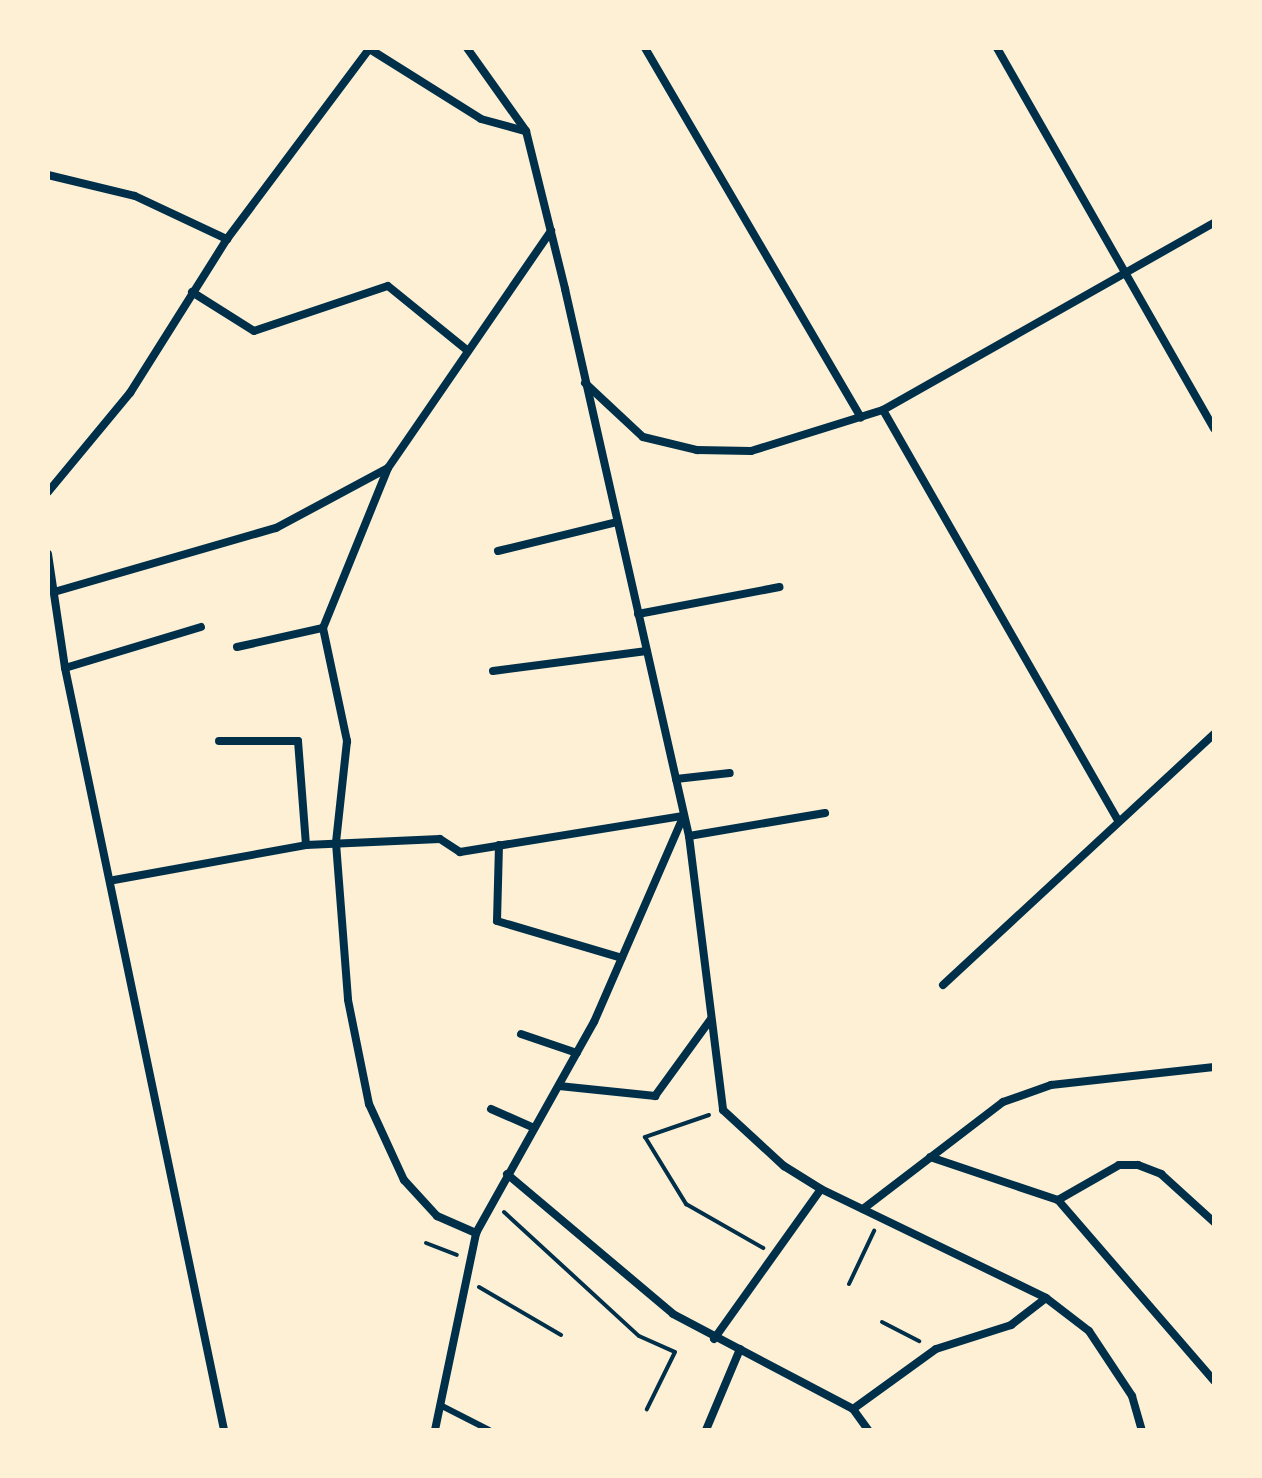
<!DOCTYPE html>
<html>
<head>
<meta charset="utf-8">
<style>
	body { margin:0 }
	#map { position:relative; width:1262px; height:1478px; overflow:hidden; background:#fdf0d5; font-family:Commissioner,sans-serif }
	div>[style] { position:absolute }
	.path>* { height:4px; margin:-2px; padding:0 2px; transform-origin:2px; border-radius:2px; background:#003049 }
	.service>* { height:6px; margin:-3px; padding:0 3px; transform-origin:3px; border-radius:3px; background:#003049 }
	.minor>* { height:8px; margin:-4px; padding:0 4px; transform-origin:4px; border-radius:4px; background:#003049 }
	span { translate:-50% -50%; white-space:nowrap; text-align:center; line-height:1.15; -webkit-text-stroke:6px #fdf0d5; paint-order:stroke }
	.frame { position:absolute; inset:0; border:50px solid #fdf0d5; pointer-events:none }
</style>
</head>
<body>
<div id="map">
	<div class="path">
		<i style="left:709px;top:1115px;width:68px;rotate:161deg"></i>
		<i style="left:645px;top:1137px;width:79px;rotate:58.5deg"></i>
		<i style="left:686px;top:1204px;width:89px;rotate:29.7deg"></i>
		<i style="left:504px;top:1212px;width:183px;rotate:42.6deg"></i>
		<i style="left:639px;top:1336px;width:39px;rotate:24deg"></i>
		<i style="left:675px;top:1352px;width:64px;rotate:116.2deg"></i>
		<i style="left:426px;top:1243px;width:33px;rotate:21deg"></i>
		<i style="left:849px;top:1284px;width:59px;rotate:-64.7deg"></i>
		<i style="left:479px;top:1287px;width:95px;rotate:30.3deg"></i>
		<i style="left:882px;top:1322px;width:42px;rotate:27.2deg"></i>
	</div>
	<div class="service">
		<i style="left:440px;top:1405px;width:55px;rotate:27deg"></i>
	</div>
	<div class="minor">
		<i style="left:368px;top:48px;width:133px;rotate:32.1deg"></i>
		<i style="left:481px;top:119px;width:46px;rotate:15.3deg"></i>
		<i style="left:467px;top:48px;width:102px;rotate:54.6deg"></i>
		<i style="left:526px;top:131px;width:163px;rotate:76.1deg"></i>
		<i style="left:565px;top:289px;width:561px;rotate:77.23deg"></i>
		<i style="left:689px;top:836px;width:276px;rotate:82.9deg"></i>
		<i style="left:723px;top:1110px;width:83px;rotate:42.6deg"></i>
		<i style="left:784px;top:1166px;width:44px;rotate:31.9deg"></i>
		<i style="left:821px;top:1189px;width:250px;rotate:25.8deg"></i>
		<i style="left:1046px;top:1298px;width:54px;rotate:37.5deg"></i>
		<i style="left:1089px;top:1331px;width:78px;rotate:56.5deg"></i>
		<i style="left:1132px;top:1396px;width:35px;rotate:74deg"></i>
		<i style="left:645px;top:48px;width:428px;rotate:59.7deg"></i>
		<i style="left:997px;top:48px;width:438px;rotate:60.3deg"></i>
		<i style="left:48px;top:175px;width:89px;rotate:13.6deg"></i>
		<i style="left:135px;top:196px;width:102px;rotate:25.1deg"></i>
		<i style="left:192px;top:292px;width:73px;rotate:32.2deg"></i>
		<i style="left:254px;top:331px;width:141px;rotate:-18.6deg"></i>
		<i style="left:388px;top:286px;width:103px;rotate:39.1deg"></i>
		<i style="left:585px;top:383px;width:79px;rotate:43deg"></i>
		<i style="left:643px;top:437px;width:56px;rotate:13.5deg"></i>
		<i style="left:697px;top:450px;width:54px;rotate:1.1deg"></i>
		<i style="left:751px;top:451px;width:138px;rotate:-17.3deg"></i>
		<i style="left:883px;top:410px;width:380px;rotate:-29.5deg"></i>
		<i style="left:883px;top:410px;width:471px;rotate:60.2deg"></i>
		<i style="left:388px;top:468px;width:173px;rotate:112.1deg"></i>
		<i style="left:323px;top:628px;width:116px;rotate:78deg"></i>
		<i style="left:347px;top:741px;width:103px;rotate:96.2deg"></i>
		<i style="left:336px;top:843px;width:157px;rotate:85.6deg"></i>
		<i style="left:348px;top:1000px;width:106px;rotate:78.6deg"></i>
		<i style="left:369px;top:1104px;width:84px;rotate:65.3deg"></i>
		<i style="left:404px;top:1180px;width:49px;rotate:47.5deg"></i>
		<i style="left:437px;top:1216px;width:43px;rotate:23.6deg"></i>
		<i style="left:48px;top:492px;width:129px;rotate:-50.4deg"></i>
		<i style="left:130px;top:393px;width:182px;rotate:-57.8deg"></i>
		<i style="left:227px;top:239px;width:239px;rotate:-53.2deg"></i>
		<i style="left:498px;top:551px;width:122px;rotate:-13.7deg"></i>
		<i style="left:48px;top:554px;width:115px;rotate:81.5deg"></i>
		<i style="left:65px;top:668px;width:778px;rotate:78.21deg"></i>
		<i style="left:54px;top:592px;width:231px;rotate:-16.1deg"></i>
		<i style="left:276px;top:528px;width:127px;rotate:-28.2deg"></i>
		<i style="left:388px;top:468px;width:288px;rotate:-55.5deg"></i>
		<i style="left:638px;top:614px;width:144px;rotate:-10.8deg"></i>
		<i style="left:237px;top:647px;width:88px;rotate:-12.5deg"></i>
		<i style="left:65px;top:668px;width:142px;rotate:-16.8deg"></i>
		<i style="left:493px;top:671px;width:155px;rotate:-7.4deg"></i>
		<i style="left:219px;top:741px;width:79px"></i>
		<i style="left:298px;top:741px;width:104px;rotate:85.6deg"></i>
		<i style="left:676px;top:779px;width:54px;rotate:-6.3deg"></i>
		<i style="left:689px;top:836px;width:138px;rotate:-9.6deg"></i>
		<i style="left:499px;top:845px;width:76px;rotate:91.5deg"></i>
		<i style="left:497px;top:921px;width:130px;rotate:16.5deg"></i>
		<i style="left:114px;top:880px;width:195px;rotate:-10.3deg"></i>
		<i style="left:306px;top:845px;width:134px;rotate:-2.6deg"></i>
		<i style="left:440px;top:839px;width:24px;rotate:33deg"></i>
		<i style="left:460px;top:852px;width:226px;rotate:-9.2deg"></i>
		<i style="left:943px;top:985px;width:369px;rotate:-42.8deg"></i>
		<i style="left:521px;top:1034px;width:59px;rotate:18.7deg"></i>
		<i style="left:559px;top:1086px;width:97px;rotate:5.9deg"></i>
		<i style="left:655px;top:1096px;width:95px;rotate:-54deg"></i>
		<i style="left:491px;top:1109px;width:45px;rotate:23.7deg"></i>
		<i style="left:930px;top:1157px;width:135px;rotate:18.6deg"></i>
		<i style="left:507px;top:1174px;width:217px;rotate:40.1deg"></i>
		<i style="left:673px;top:1314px;width:204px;rotate:27.8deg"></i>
		<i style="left:853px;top:1409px;width:26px;rotate:54deg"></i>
		<i style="left:1058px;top:1200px;width:239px;rotate:49.2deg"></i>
		<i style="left:1058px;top:1200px;width:70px;rotate:-29.8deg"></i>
		<i style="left:1119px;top:1165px;width:19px"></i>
		<i style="left:1138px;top:1165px;width:25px;rotate:21deg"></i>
		<i style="left:1161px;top:1174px;width:72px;rotate:42.2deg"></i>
		<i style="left:863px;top:1209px;width:176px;rotate:-37.4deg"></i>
		<i style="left:1003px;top:1102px;width:51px;rotate:-19.5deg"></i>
		<i style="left:1051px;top:1085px;width:164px;rotate:-6.3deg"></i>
		<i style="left:714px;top:1339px;width:184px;rotate:-54.5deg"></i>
		<i style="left:853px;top:1409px;width:102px;rotate:-35.9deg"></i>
		<i style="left:936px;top:1349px;width:79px;rotate:-17.7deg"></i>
		<i style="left:1011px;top:1325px;width:44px;rotate:-37.6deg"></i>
		<i style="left:435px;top:1430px;width:201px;rotate:-78.2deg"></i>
		<i style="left:476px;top:1233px;width:242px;rotate:-60.8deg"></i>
		<i style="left:594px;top:1022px;width:223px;rotate:-66.5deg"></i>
		<i style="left:706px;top:1430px;width:88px;rotate:-67.2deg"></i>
	</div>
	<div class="frame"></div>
</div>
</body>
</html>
